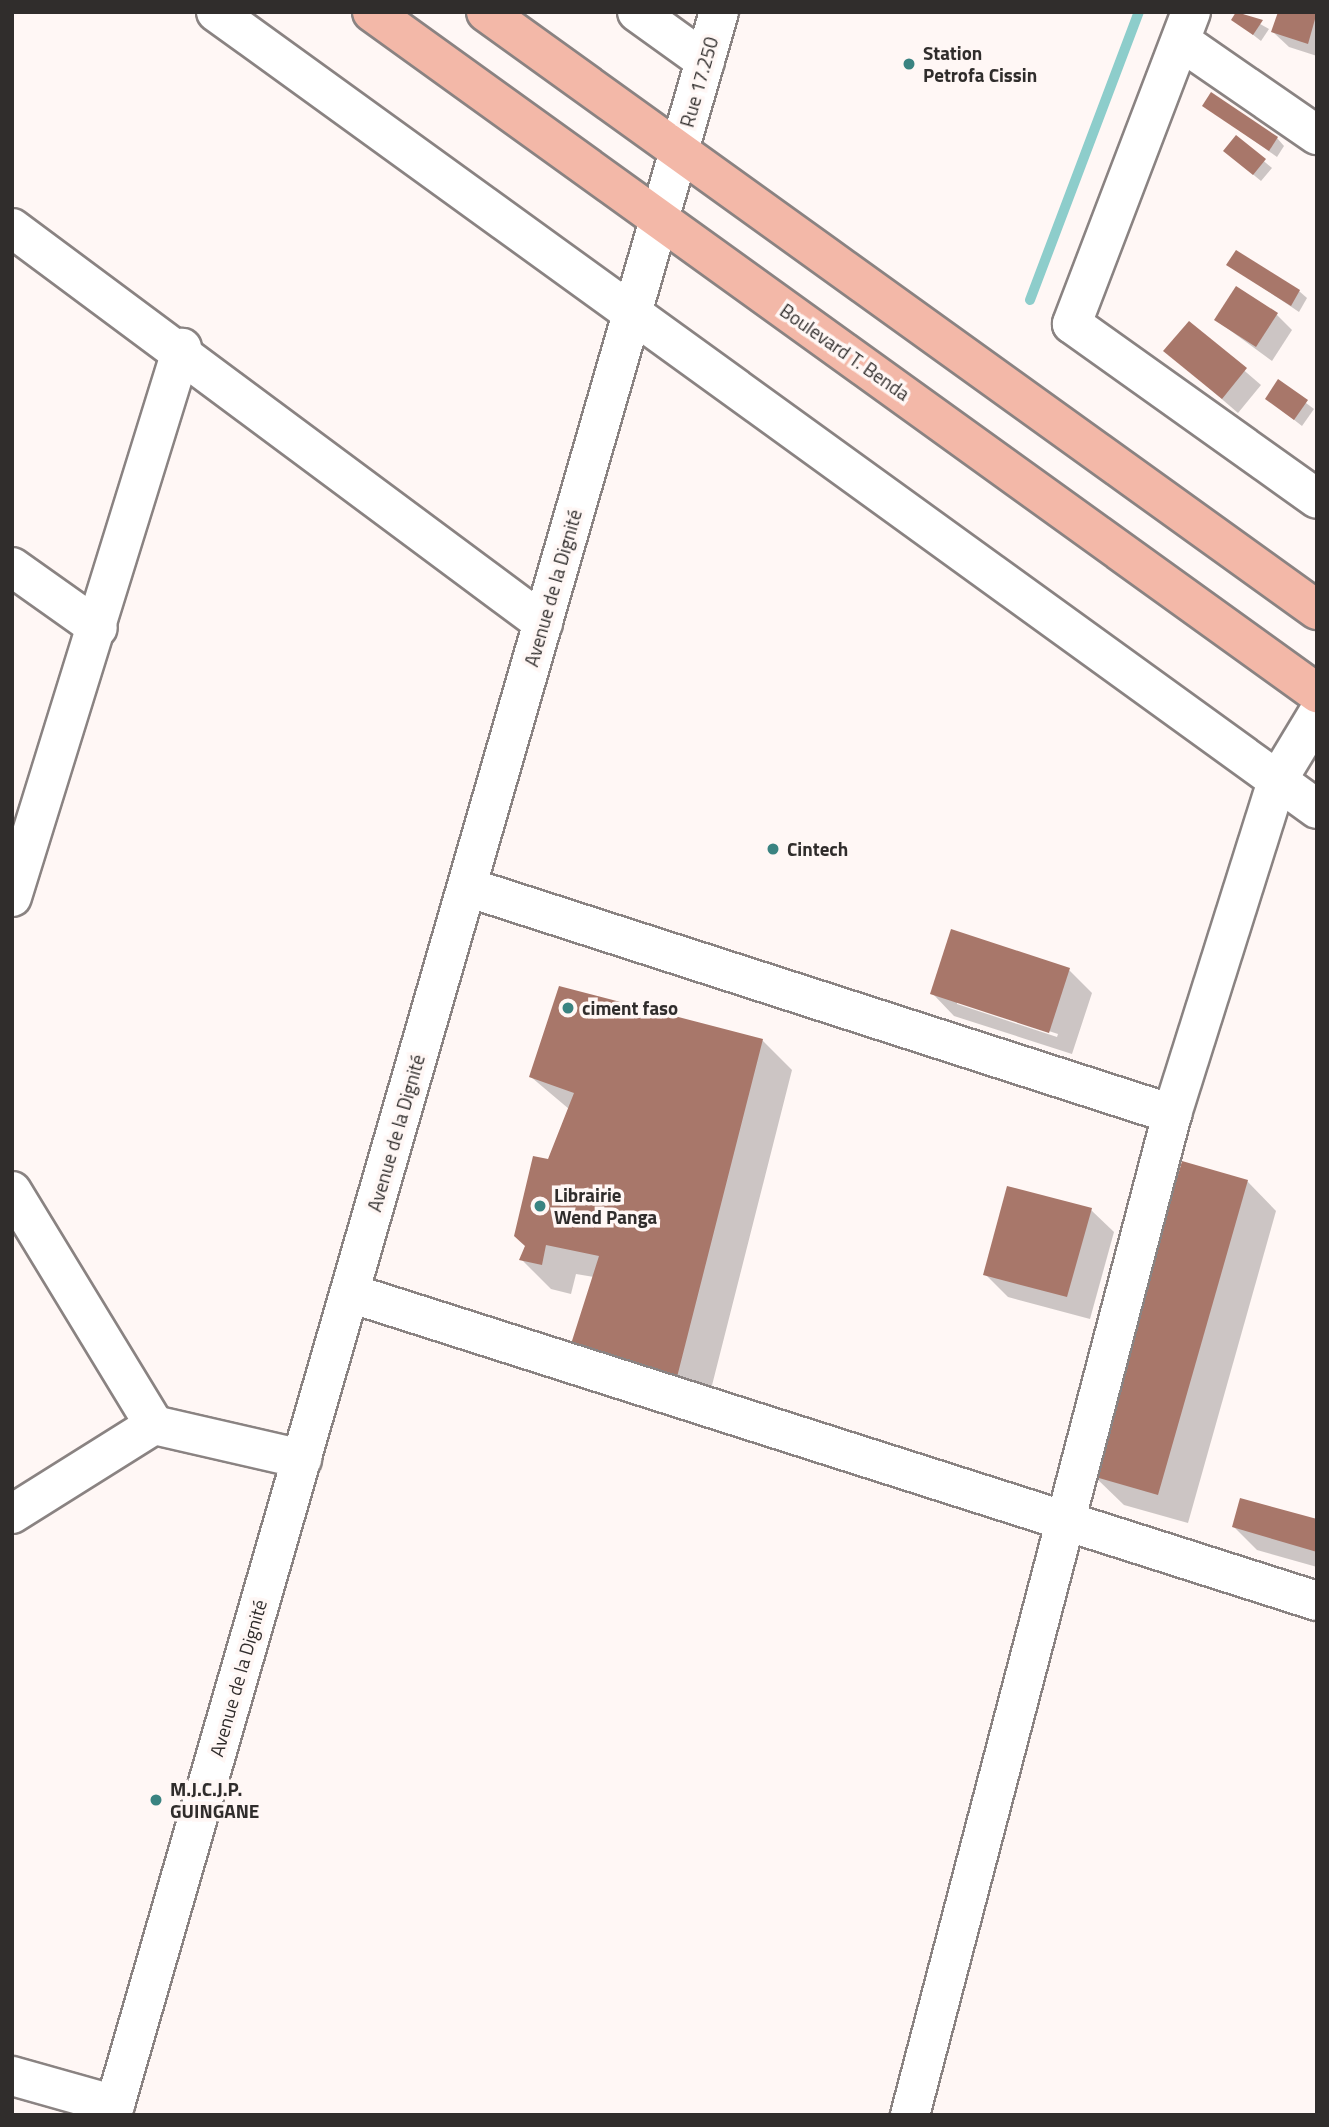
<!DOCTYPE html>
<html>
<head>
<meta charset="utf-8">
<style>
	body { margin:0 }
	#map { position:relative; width:1329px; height:2127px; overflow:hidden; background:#fff7f5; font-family:"Titillium Web",sans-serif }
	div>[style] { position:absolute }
	.shadow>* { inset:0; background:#0003 }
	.stream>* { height:10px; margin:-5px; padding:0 5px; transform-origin:5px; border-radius:5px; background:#8dcdcb }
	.building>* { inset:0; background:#a8776a }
	.roads { filter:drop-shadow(2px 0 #8a8382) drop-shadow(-2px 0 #8a8382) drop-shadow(0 2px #8a8382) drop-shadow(0 -2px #8a8382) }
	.minor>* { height:38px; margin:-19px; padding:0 19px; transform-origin:19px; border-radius:19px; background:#fff }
	.tertiary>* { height:38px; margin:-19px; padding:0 19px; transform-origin:19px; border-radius:19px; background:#fff }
	.trunk>* { height:38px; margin:-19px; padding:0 19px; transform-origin:19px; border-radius:19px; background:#f3b8a8 }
	.dots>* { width:19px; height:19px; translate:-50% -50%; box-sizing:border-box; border:4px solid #fff7f5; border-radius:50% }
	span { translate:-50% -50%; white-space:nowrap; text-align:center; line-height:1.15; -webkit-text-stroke:7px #fff7f5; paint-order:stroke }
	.poi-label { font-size:19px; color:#302d2c; font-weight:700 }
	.left { translate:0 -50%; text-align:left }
	.street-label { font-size:19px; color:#302d2c }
	.frame { position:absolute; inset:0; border:14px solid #302d2c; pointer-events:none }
</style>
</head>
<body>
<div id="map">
	<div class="shadow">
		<i style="clip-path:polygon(1239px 12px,1269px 29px,1261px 41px,1234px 20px)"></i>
		<i style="clip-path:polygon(1317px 12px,1317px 56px,1289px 47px,1273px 32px)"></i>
		<i style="clip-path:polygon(1204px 105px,1277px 138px,1284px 146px,1277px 157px)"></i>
		<i style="clip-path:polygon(1236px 138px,1272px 168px,1261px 181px,1233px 158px)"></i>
		<i style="clip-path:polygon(1229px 265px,1299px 291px,1307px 298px,1299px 312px)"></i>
		<i style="clip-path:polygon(1277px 315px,1292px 330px,1272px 361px,1216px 320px)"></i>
		<i style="clip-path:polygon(1189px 323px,1261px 385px,1238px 413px,1166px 351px)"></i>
		<i style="clip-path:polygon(1278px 382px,1314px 409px,1302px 426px,1267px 399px)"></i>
		<i style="clip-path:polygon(evenodd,952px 932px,1069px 970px,1092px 993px,1072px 1054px,954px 1016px,932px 993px,952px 932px,957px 1001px,1058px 1034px,1057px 1037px,957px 1004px,957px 1001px)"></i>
		<i style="clip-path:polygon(762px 1040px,792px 1070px,706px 1409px,603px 1373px,594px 1277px,576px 1274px,571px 1294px,551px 1289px,521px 1259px,569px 1109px,531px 1077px)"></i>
		<i style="clip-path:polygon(1247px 1181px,1276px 1211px,1188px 1523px,1124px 1505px,1094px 1476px)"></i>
		<i style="clip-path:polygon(1091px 1210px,1114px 1232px,1090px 1319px,1008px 1297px,985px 1274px)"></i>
		<i style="clip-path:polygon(1317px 1521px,1317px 1567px,1257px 1550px,1234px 1527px)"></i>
	</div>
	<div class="stream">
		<i style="left:1030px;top:300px;width:308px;rotate:-69.3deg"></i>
	</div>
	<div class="building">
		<i style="clip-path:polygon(1236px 12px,1263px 20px,1253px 35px,1231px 20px)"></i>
		<i style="clip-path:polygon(1278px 12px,1317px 12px,1308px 44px,1271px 32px)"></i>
		<i style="clip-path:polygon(1211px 92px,1278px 137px,1269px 151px,1202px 106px)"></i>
		<i style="clip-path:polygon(1236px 135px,1266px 159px,1253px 175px,1223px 151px)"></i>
		<i style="clip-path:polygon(1236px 250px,1300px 290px,1291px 306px,1226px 265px)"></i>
		<i style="clip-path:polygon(1236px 286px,1278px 313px,1256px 347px,1214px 320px)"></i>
		<i style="clip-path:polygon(1189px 321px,1247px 368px,1222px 399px,1163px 351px)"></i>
		<i style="clip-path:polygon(1278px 379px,1308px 400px,1294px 420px,1265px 399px)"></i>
		<i style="clip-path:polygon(951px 929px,1070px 968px,1049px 1033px,930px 994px)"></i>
		<i style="clip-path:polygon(559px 986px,763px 1039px,676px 1381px,571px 1344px,599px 1256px,546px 1245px,542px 1265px,519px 1260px,525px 1246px,514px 1236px,533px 1156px,548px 1159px,574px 1093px,529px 1077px)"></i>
		<i style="clip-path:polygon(1182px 1161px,1248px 1180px,1158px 1495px,1092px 1476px)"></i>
		<i style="clip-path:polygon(1007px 1186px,1092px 1208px,1067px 1297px,983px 1275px)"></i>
		<i style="clip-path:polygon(1240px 1498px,1317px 1519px,1317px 1552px,1232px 1527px)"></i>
	</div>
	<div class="roads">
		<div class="minor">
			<i style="left:216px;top:12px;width:1359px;rotate:35.9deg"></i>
			<i style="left:637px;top:12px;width:84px;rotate:35.8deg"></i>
			<i style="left:1191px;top:12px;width:334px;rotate:110.9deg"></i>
			<i style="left:1072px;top:324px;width:301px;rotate:35.5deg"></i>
			<i style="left:1182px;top:42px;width:164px;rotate:34.6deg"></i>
			<i style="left:12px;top:228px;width:662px;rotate:36.64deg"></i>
			<i style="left:12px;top:567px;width:105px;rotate:35.3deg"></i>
			<i style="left:467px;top:887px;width:741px;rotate:17.85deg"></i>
			<i style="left:12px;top:897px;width:575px;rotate:-72.79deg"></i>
			<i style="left:12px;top:1191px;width:274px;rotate:58.7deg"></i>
			<i style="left:350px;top:1293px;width:1015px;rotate:17.67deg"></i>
			<i style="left:12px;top:1514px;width:168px;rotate:-32.1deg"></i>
			<i style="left:154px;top:1425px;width:152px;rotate:12.9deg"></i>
			<i style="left:12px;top:2076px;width:107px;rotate:15.7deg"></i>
			<i style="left:910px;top:2115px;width:1035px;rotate:-75.33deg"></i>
			<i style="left:1172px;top:1114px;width:349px;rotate:-72.5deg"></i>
			<i style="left:1277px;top:781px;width:77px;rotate:-58.8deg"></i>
		</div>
		<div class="tertiary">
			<i style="left:112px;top:2115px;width:2189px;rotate:-73.9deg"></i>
		</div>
		<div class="trunk">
			<i style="left:372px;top:12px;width:1165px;rotate:35.78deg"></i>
			<i style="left:486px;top:12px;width:1024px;rotate:35.74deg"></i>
		</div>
	</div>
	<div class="dots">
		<i style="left:909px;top:64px;background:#3a8381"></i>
		<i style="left:773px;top:849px;background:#3a8381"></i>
		<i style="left:568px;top:1008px;background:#3a8381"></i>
		<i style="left:540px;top:1206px;background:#3a8381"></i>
		<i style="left:156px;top:1800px;background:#3a8381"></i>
	</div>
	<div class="poi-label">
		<span class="left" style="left:923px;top:64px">Station<br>Petrofa Cissin</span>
		<span class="left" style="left:787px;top:849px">Cintech</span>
		<span class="left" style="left:582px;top:1008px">ciment faso</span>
		<span class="left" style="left:554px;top:1206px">Librairie<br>Wend Panga</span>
		<span class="left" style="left:170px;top:1800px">M.J.C.J.P.<br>GUINGANE</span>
	</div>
	<div class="street-label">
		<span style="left:699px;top:82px;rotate:-74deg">Rue 17.250</span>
		<span style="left:845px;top:352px;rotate:35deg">Boulevard T. Benda</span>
		<span style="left:553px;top:588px;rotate:-74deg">Avenue de la Dignité</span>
		<span style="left:396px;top:1133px;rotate:-74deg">Avenue de la Dignité</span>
		<span style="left:238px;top:1678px;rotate:-74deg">Avenue de la Dignité</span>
	</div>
	<div class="frame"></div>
</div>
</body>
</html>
